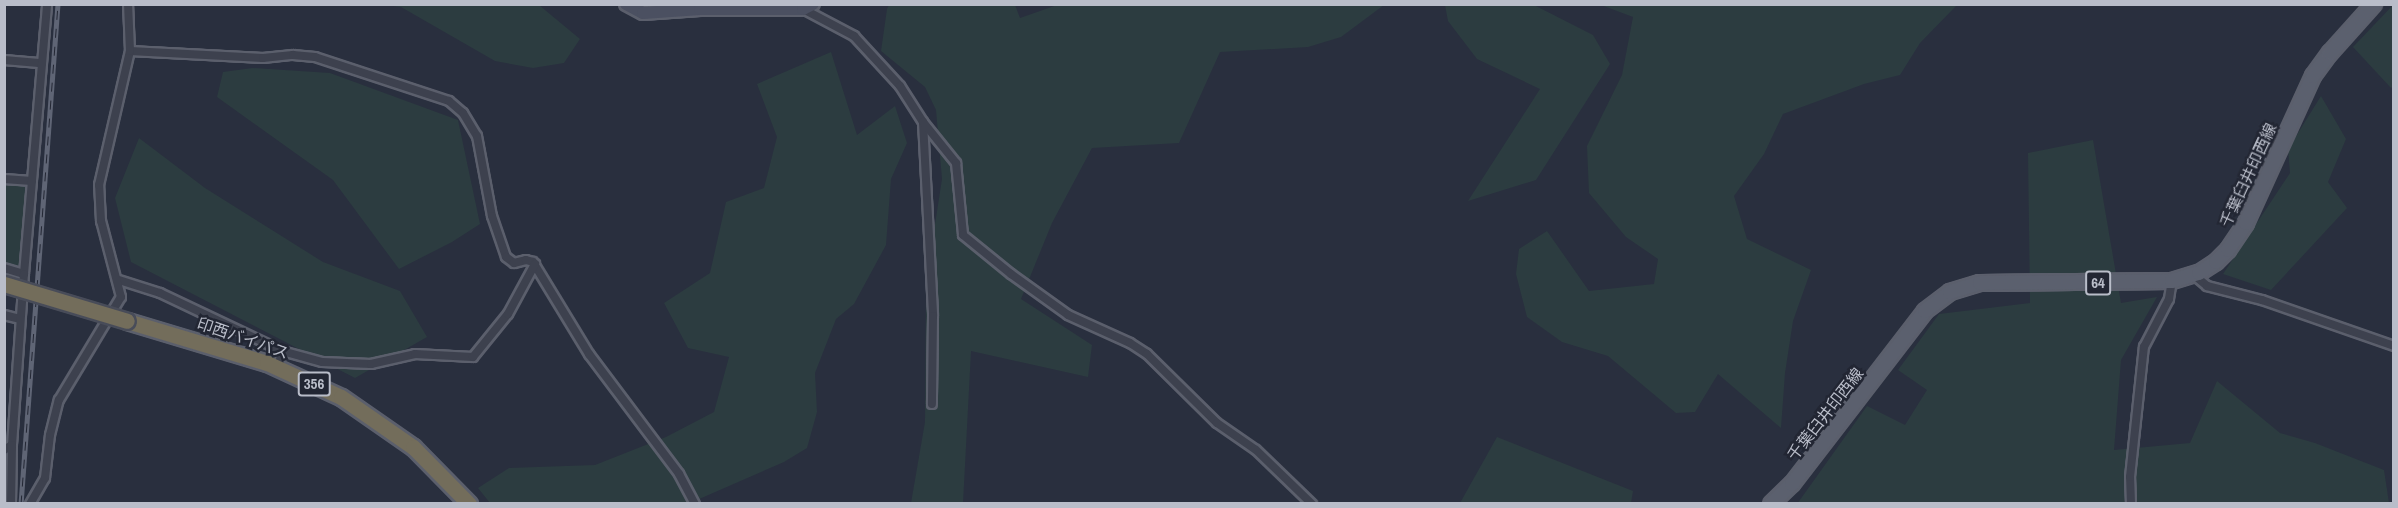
<!DOCTYPE html>
<html>
<head>
<meta charset="utf-8">
<style>
	body { margin:0 }
	#map { position:relative; width:2398px; height:508px; overflow:hidden; background:#292f3e; font-family:"Archivo Narrow","Noto Sans JP",sans-serif }
	div>[style] { position:absolute }
	.green>* { inset:0; background:#2c3c40 }
	.roads { filter:drop-shadow(2px 0 #5b5f6c) drop-shadow(-2px 0 #5b5f6c) drop-shadow(0 2px #5b5f6c) drop-shadow(0 -2px #5b5f6c) }
	.street>* { height:8px; margin:-4px; padding:0 4px; transform-origin:4px; border-radius:4px; background:#3d414e }
	.secondary>* { height:12px; margin:-6px; padding:0 6px; transform-origin:6px; border-radius:6px; background:#4b5061 }
	.primary>* { height:14px; margin:-7px; padding:0 7px; transform-origin:7px; border-radius:7px; background:#5b606e }
	.highway>* { height:15px; margin:-7.5px; padding:0 7.5px; transform-origin:7.5px; border-radius:7.5px; background:#736d5b }
	.rail>* { height:5px; margin-top:-2.5px; transform-origin:0; background:repeating-linear-gradient(90deg,#222633 0 9px,#5f6575 0 18px); box-sizing:border-box; border-block:2px solid #5f6575 }
	.bridges { filter:drop-shadow(2px 0 #484c59) drop-shadow(-2px 0 #484c59) drop-shadow(0 2px #484c59) drop-shadow(0 -2px #484c59) }
	.highway-bridge>* { height:15px; margin:-7.5px; padding:0 7.5px; transform-origin:7.5px; border-radius:7.5px; background:#736d5b }
	span { translate:-50% -50%; white-space:nowrap; text-align:center; line-height:1.15; -webkit-text-stroke:5px #222633; paint-order:stroke }
	.shield-label span { padding:2px 4px; background:#222633; border:2px solid; border-radius:4px; -webkit-text-stroke-width:0 }
	.shield-label { font-size:15px; color:#b9bdc9; font-weight:700 }
	.street-label { font-size:16px; color:#b9bdc9 }
	.frame { position:absolute; inset:0; border:6px solid #b9bdc9; pointer-events:none }
</style>
</head>
<body>
<div id="map">
	<div class="green">
		<i style="clip-path:polygon(1060px 4px,1384px 5px,1341px 37px,1308px 47px,1220px 52px,1179px 143px,1092px 148px,1052px 223px,1021px 299px,1092px 345px,1088px 377px,971px 351px,963px 503px,911px 503px,925px 422px,926px 283px,942px 179px,936px 110px,925px 87px,881px 51px,887px 9px,889px 5px,1015px 5px,1020px 18px)"></i>
		<i style="clip-path:polygon(385px 5px,539px 5px,580px 39px,564px 63px,533px 68px,495px 61px,401px 7px)"></i>
		<i style="clip-path:polygon(1445px 5px,1534px 5px,1593px 35px,1610px 64px,1536px 180px,1468px 201px,1540px 89px,1477px 59px,1448px 21px)"></i>
		<i style="clip-path:polygon(1601px 5px,1957px 5px,1920px 43px,1900px 75px,1864px 84px,1783px 114px,1764px 154px,1734px 196px,1747px 239px,1811px 270px,1793px 321px,1785px 373px,1781px 428px,1718px 374px,1695px 412px,1676px 413px,1608px 356px,1562px 342px,1527px 317px,1516px 274px,1519px 249px,1547px 231px,1589px 291px,1654px 284px,1658px 259px,1626px 237px,1589px 193px,1587px 146px,1622px 75px,1633px 17px)"></i>
		<i style="clip-path:polygon(2393px 5px,2394px 86px,2391px 88px,2353px 47px)"></i>
		<i style="clip-path:polygon(831px 52px,857px 135px,895px 106px,907px 143px,891px 179px,886px 245px,854px 304px,836px 319px,815px 373px,817px 412px,807px 448px,784px 462px,690px 503px,490px 503px,478px 488px,509px 468px,595px 465px,666px 437px,714px 412px,729px 357px,688px 348px,664px 303px,710px 273px,726px 202px,764px 188px,777px 137px,757px 84px)"></i>
		<i style="clip-path:polygon(253px 68px,330px 73px,458px 120px,480px 224px,452px 242px,399px 269px,333px 180px,217px 97px,223px 72px)"></i>
		<i style="clip-path:polygon(2321px 96px,2346px 139px,2328px 182px,2347px 208px,2271px 290px,2223px 274px,2290px 173px,2288px 149px)"></i>
		<i style="clip-path:polygon(139px 138px,205px 188px,323px 262px,400px 291px,427px 337px,355px 378px,131px 262px,115px 198px)"></i>
		<i style="clip-path:polygon(2093px 140px,2121px 303px,2157px 297px,2121px 360px,2114px 450px,2190px 443px,2217px 381px,2280px 433px,2315px 443px,2384px 470px,2389px 503px,1797px 504px,1867px 406px,1905px 425px,1927px 390px,1898px 370px,1939px 314px,2030px 303px,2028px 153px)"></i>
		<i style="clip-path:polygon(5px 181px,23px 182px,26px 185px,19px 267px,5px 264px)"></i>
		<i style="clip-path:polygon(1497px 437px,1633px 491px,1631px 503px,1460px 503px)"></i>
	</div>
	<div class="roads">
		<div class="street">
			<i style="left:803px;top:9px;width:58px;rotate:27.9deg"></i>
			<i style="left:854px;top:36px;width:68px;rotate:47.4deg"></i>
			<i style="left:900px;top:86px;width:43px;rotate:57.4deg"></i>
			<i style="left:923px;top:122px;width:194px;rotate:87deg"></i>
			<i style="left:933px;top:316px;width:88px;rotate:90.7deg"></i>
			<i style="left:130px;top:51px;width:133px;rotate:3deg"></i>
			<i style="left:263px;top:58px;width:30px;rotate:-6deg"></i>
			<i style="left:293px;top:55px;width:22px;rotate:5deg"></i>
			<i style="left:315px;top:57px;width:141px;rotate:18.2deg"></i>
			<i style="left:449px;top:101px;width:18px;rotate:41deg"></i>
			<i style="left:463px;top:113px;width:27px;rotate:59deg"></i>
			<i style="left:477px;top:136px;width:81px;rotate:79.4deg"></i>
			<i style="left:492px;top:216px;width:43px;rotate:71.1deg"></i>
			<i style="left:506px;top:257px;width:10px;rotate:37deg"></i>
			<i style="left:514px;top:263px;width:12px;rotate:-14deg"></i>
			<i style="left:526px;top:260px;width:7px;rotate:16deg"></i>
			<i style="left:533px;top:262px;width:108px;rotate:58.7deg"></i>
			<i style="left:589px;top:354px;width:150px;rotate:53.1deg"></i>
			<i style="left:679px;top:474px;width:34px;rotate:62deg"></i>
			<i style="left:4px;top:60px;width:38px;rotate:5deg"></i>
			<i style="left:923px;top:122px;width:53px;rotate:51.2deg"></i>
			<i style="left:956px;top:163px;width:72px;rotate:84.4deg"></i>
			<i style="left:963px;top:235px;width:62px;rotate:39.1deg"></i>
			<i style="left:1011px;top:274px;width:70px;rotate:35.7deg"></i>
			<i style="left:1068px;top:315px;width:68px;rotate:24.3deg"></i>
			<i style="left:1130px;top:343px;width:20px;rotate:33deg"></i>
			<i style="left:1147px;top:354px;width:98px;rotate:44.6deg"></i>
			<i style="left:1217px;top:423px;width:47px;rotate:34.7deg"></i>
			<i style="left:1256px;top:450px;width:78px;rotate:44deg"></i>
			<i style="left:4px;top:179px;width:28px;rotate:4deg"></i>
			<i style="left:4px;top:268px;width:21px;rotate:17deg"></i>
			<i style="left:24px;top:274px;width:271px;rotate:-85.1deg"></i>
			<i style="left:2194px;top:275px;width:17px;rotate:40deg"></i>
			<i style="left:2207px;top:286px;width:57px;rotate:14.3deg"></i>
			<i style="left:2262px;top:300px;width:140px;rotate:19.2deg"></i>
			<i style="left:119px;top:280px;width:43px;rotate:17.6deg"></i>
			<i style="left:160px;top:293px;width:135px;rotate:25.4deg"></i>
			<i style="left:282px;top:351px;width:17px;rotate:103deg"></i>
			<i style="left:4px;top:315px;width:16px;rotate:14deg"></i>
			<i style="left:282px;top:351px;width:41px;rotate:15.4deg"></i>
			<i style="left:322px;top:362px;width:49px;rotate:2.3deg"></i>
			<i style="left:371px;top:364px;width:45px;rotate:-12.8deg"></i>
			<i style="left:415px;top:354px;width:58px;rotate:3deg"></i>
			<i style="left:473px;top:357px;width:55px;rotate:-50.9deg"></i>
			<i style="left:508px;top:314px;width:57px;rotate:-61.6deg"></i>
			<i style="left:4px;top:450px;width:9px;rotate:-32deg"></i>
			<i style="left:12px;top:445px;width:171px;rotate:-86deg"></i>
			<i style="left:11px;top:504px;width:59px;rotate:-89deg"></i>
			<i style="left:30px;top:504px;width:30px;rotate:-60deg"></i>
			<i style="left:45px;top:478px;width:43px;rotate:-83.4deg"></i>
			<i style="left:50px;top:435px;width:36px;rotate:-76deg"></i>
			<i style="left:59px;top:400px;width:120px;rotate:-59deg"></i>
			<i style="left:121px;top:297px;width:79px;rotate:-104.7deg"></i>
			<i style="left:101px;top:221px;width:36px;rotate:-93deg"></i>
			<i style="left:99px;top:185px;width:138px;rotate:-77deg"></i>
			<i style="left:130px;top:51px;width:47px;rotate:-92.4deg"></i>
			<i style="left:2131px;top:504px;width:27px;rotate:-92deg"></i>
			<i style="left:2130px;top:477px;width:131px;rotate:-83.9deg"></i>
			<i style="left:2144px;top:347px;width:54px;rotate:-62.5deg"></i>
			<i style="left:2169px;top:299px;width:18px;rotate:-81deg"></i>
		</div>
		<div class="secondary">
			<i style="left:626px;top:4px;width:19px;rotate:28deg"></i>
			<i style="left:643px;top:13px;width:57px;rotate:-4deg"></i>
			<i style="left:700px;top:9px;width:103px"></i>
			<i style="left:803px;top:9px;width:11px;rotate:-27deg"></i>
		</div>
		<div class="primary">
			<i style="left:1771px;top:504px;width:29px;rotate:-44deg"></i>
			<i style="left:1792px;top:484px;width:218px;rotate:-52.4deg"></i>
			<i style="left:1925px;top:311px;width:31px;rotate:-37deg"></i>
			<i style="left:1950px;top:292px;width:31px;rotate:-17deg"></i>
			<i style="left:1980px;top:283px;width:192px;rotate:-0.6deg"></i>
			<i style="left:2172px;top:281px;width:28px;rotate:-17deg"></i>
			<i style="left:2199px;top:273px;width:20px;rotate:-33deg"></i>
			<i style="left:2216px;top:262px;width:17px;rotate:-45deg"></i>
			<i style="left:2228px;top:250px;width:32px;rotate:-56deg"></i>
			<i style="left:2246px;top:223px;width:162px;rotate:-65.5deg"></i>
			<i style="left:2313px;top:76px;width:29px;rotate:-54deg"></i>
			<i style="left:2330px;top:53px;width:66px;rotate:-48.1deg"></i>
		</div>
		<div class="highway">
			<i style="left:127px;top:321px;width:146px;rotate:16.7deg"></i>
			<i style="left:267px;top:363px;width:81px;rotate:24.7deg"></i>
			<i style="left:341px;top:397px;width:88px;rotate:34.8deg"></i>
			<i style="left:413px;top:447px;width:80px;rotate:45.5deg"></i>
		</div>
	</div>
	<div class="rail">
		<i style="left:21px;top:504px;width:501px;rotate:-85.77deg"></i>
	</div>
	<div class="bridges">
		<div class="highway-bridge">
			<i style="left:4px;top:284px;width:128px;rotate:16.7deg"></i>
		</div>
	</div>
	<div class="shield-label">
		<span style="left:2098px;top:283px">64</span>
		<span style="left:314px;top:384px">356</span>
	</div>
	<div class="street-label">
		<span style="left:2248px;top:175px;rotate:-65deg">千葉臼井印西線</span>
		<span style="left:243px;top:338px;rotate:19deg">印西バイパス</span>
		<span style="left:1825px;top:414px;rotate:-52deg">千葉臼井印西線</span>
	</div>
	<div class="frame"></div>
</div>
</body>
</html>
